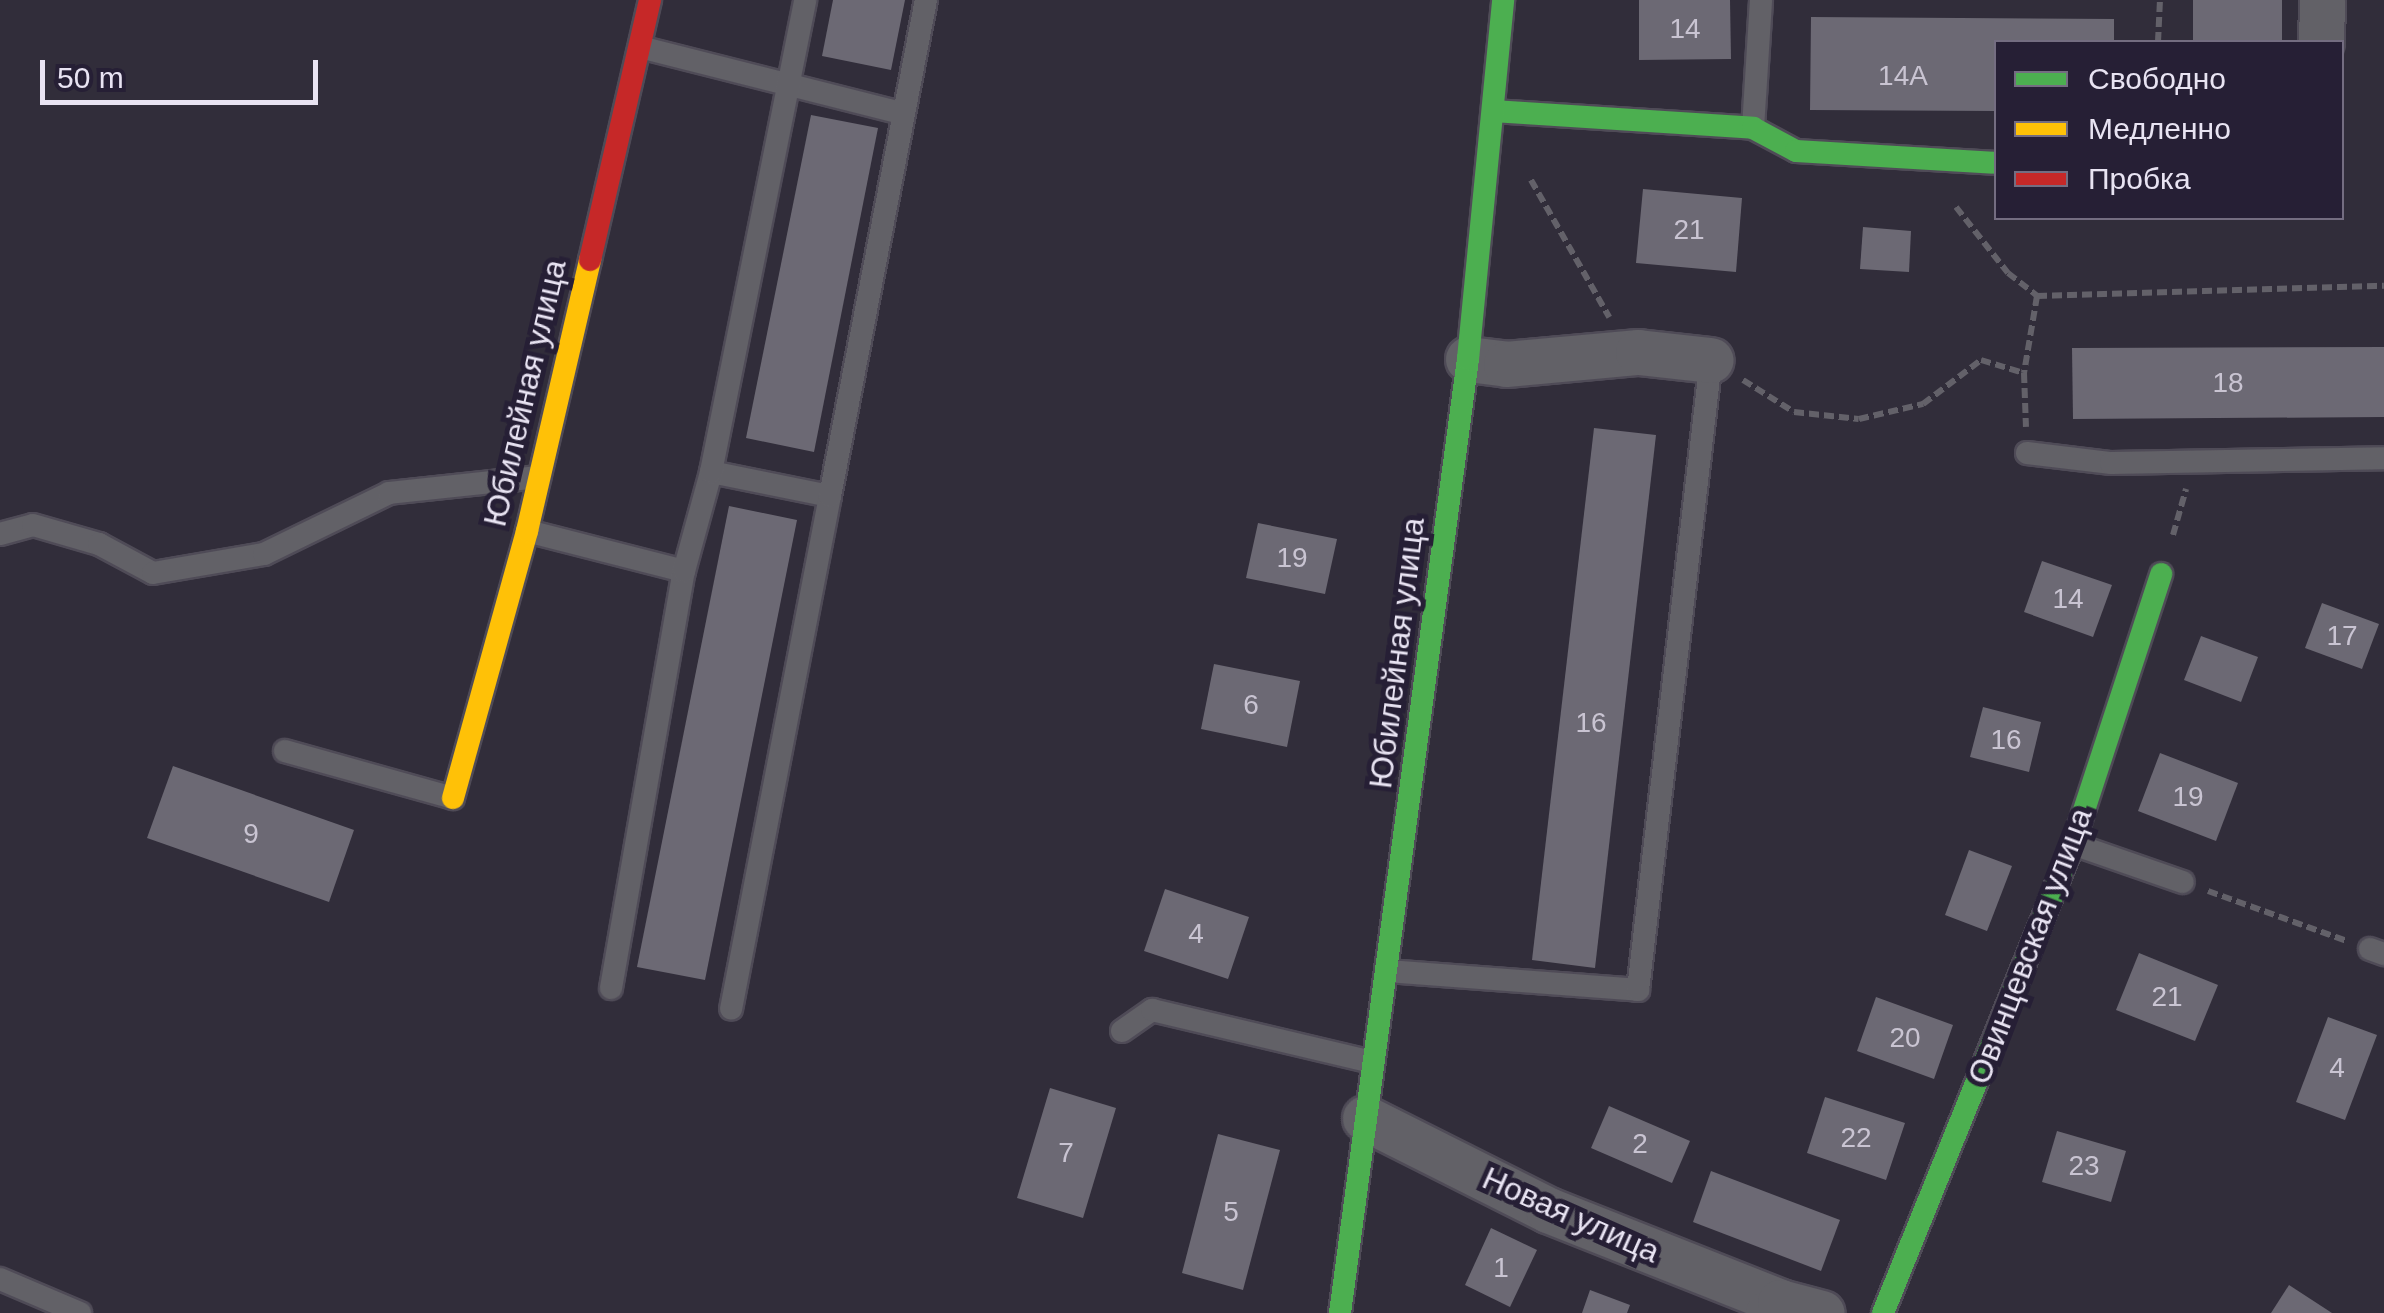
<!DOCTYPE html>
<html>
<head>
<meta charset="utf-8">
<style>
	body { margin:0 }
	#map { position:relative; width:2384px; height:1313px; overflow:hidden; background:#312d3a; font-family:Arial,sans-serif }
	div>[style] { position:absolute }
	.building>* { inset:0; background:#6c6974 }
	.path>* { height:6px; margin-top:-3px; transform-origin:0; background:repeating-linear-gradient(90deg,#636169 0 10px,transparent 0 15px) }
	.roads { filter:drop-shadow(2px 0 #4f4b57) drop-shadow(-2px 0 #4f4b57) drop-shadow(0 2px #4f4b57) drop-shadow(0 -2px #4f4b57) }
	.lane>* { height:22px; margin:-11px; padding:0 11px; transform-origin:11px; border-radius:11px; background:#626167 }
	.street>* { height:45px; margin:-22.5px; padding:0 22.5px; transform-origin:22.5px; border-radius:22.5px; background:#626167 }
	.fast>* { height:22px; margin:-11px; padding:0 11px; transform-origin:11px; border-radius:11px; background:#4caf50 }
	.slow>* { height:22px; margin:-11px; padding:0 11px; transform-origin:11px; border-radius:11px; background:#ffc107 }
	.jam>* { height:22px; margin:-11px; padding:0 11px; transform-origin:11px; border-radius:11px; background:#c62828 }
	span { translate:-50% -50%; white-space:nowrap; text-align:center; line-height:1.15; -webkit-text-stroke:10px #261f35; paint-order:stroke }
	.number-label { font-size:28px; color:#c9c4d2 }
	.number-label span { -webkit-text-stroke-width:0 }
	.street-label { font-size:32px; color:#e8e3f2 }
	.legend { position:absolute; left:1994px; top:40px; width:350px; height:180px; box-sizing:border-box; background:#261f35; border:2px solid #746d81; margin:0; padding:12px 18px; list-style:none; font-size:30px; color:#e8e3f2 }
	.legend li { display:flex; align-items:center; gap:20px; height:50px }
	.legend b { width:50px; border:2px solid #746d81 }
	.scale { position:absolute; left:40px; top:60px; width:278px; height:45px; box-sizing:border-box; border:5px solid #e8e3f2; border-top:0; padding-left:12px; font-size:30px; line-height:35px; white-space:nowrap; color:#e8e3f2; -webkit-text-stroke:8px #261f35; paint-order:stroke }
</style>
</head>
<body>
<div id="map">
	<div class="building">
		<i style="clip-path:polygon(833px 0,905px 0,891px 70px,822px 56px)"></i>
		<i style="clip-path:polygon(1639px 0,1730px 0,1731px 59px,1639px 60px)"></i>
		<i style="clip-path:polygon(2193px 0,2282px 0,2282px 42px,2193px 42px)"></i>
		<i style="clip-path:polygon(1811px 17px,2114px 19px,2114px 42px,1996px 42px,1996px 111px,1810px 110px)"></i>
		<i style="clip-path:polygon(811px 115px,878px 128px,814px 452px,746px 438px)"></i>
		<i style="clip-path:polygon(1643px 189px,1742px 198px,1736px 272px,1636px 263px)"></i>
		<i style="clip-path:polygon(1863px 227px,1911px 231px,1909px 272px,1860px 269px)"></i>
		<i style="clip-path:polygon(2384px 347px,2384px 417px,2073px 419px,2072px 348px)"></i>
		<i style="clip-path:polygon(1594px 428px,1656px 435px,1595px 968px,1532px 960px)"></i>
		<i style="clip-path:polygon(729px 506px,797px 520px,705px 980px,637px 967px)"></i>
		<i style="clip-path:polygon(1258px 523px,1337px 539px,1325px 594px,1246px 578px)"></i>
		<i style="clip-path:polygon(2042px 561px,2112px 585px,2093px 637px,2024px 612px)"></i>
		<i style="clip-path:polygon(2322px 603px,2379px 624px,2362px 669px,2305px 648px)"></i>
		<i style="clip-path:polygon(2201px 636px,2258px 657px,2241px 702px,2184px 680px)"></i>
		<i style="clip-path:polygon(1214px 664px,1300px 681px,1287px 747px,1201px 729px)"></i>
		<i style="clip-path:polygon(1983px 707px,2041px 722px,2029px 772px,1970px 757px)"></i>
		<i style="clip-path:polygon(2160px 753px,2238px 783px,2216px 841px,2138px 811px)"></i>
		<i style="clip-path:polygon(173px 766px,354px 830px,329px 902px,147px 838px)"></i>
		<i style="clip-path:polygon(1969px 850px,2012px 866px,1987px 931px,1945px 915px)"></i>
		<i style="clip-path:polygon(1165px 889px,1249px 917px,1228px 979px,1144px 951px)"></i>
		<i style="clip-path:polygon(2139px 953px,2218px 985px,2195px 1041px,2116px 1010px)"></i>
		<i style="clip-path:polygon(1876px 997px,1953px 1025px,1934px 1079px,1857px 1051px)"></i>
		<i style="clip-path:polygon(2328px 1017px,2377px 1035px,2345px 1120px,2296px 1102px)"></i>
		<i style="clip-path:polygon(1050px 1088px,1116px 1108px,1083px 1218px,1017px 1198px)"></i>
		<i style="clip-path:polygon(1825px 1097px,1905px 1123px,1886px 1180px,1807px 1153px)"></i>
		<i style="clip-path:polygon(1609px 1106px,1690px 1141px,1672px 1183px,1591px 1148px)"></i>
		<i style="clip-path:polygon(2057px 1131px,2126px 1151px,2111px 1202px,2042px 1182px)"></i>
		<i style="clip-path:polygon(1218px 1134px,1280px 1150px,1243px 1290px,1182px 1273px)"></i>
		<i style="clip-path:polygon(1711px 1171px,1840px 1220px,1821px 1271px,1693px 1222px)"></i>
		<i style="clip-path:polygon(1491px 1228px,1537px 1250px,1510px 1307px,1465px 1285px)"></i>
		<i style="clip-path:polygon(2289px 1285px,2332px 1313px,2271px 1313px)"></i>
		<i style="clip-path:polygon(1590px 1290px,1630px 1305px,1627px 1313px,1582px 1313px)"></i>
	</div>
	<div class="path">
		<i style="left:2158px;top:42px;width:42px;rotate:-87.3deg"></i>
		<i style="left:1531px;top:180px;width:158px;rotate:60.3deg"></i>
		<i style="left:1956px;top:207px;width:84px;rotate:51.8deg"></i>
		<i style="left:2008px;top:273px;width:37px;rotate:38deg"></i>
		<i style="left:2037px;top:296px;width:78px;rotate:99.6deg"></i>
		<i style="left:2037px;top:296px;width:347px;rotate:-1.7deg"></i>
		<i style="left:1743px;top:380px;width:60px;rotate:32.1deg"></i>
		<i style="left:1794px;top:412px;width:65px;rotate:6.1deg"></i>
		<i style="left:1859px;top:419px;width:66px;rotate:-13.2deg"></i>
		<i style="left:1923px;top:404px;width:73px;rotate:-37.2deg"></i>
		<i style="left:1981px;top:360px;width:45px;rotate:16.8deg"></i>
		<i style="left:2024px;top:373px;width:54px;rotate:87.9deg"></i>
		<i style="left:2173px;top:535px;width:48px;rotate:-74.2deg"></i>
		<i style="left:2208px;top:891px;width:148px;rotate:19.8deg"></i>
	</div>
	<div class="roads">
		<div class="lane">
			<i style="left:640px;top:47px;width:269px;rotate:14.2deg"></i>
			<i style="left:1753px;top:128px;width:128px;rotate:-86.4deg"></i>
			<i style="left:2027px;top:453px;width:85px;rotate:6.8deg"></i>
			<i style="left:2111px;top:463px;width:273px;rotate:-1deg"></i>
			<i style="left:711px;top:472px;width:121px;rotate:11.4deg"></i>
			<i style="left:830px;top:496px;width:522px;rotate:100.92deg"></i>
			<i style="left:830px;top:496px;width:505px;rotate:-79.05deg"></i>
			<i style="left:527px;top:531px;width:162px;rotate:14.3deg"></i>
			<i style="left:0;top:534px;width:34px;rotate:-15deg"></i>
			<i style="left:33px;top:525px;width:69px;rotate:16.1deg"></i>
			<i style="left:99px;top:544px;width:61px;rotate:28.2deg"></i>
			<i style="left:153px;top:573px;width:113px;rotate:-9.7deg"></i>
			<i style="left:264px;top:554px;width:139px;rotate:-26deg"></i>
			<i style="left:389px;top:493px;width:151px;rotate:-6.1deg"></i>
			<i style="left:285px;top:751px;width:174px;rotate:15.6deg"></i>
			<i style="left:2073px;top:844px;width:116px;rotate:19.1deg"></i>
			<i style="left:2370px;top:949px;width:15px;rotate:20deg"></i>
			<i style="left:1388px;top:971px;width:251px;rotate:4.3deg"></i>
			<i style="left:1638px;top:990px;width:634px;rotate:-83.39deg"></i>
			<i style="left:611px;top:988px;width:423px;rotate:-80.1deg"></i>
			<i style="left:684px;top:571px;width:103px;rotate:-74.7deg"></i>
			<i style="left:711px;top:472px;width:481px;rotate:-78.7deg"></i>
			<i style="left:1122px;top:1031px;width:37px;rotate:-35deg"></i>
			<i style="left:1152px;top:1010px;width:226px;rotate:13.3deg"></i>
			<i style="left:0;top:1279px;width:87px;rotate:23deg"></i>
		</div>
		<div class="street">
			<i style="left:2321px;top:42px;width:42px;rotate:-88.6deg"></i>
			<i style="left:1468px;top:359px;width:38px;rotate:7deg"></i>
			<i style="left:1506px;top:364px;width:133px;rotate:-5.2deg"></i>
			<i style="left:1638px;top:352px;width:73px;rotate:6.3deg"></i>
			<i style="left:1365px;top:1118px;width:205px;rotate:26.7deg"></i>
			<i style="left:1548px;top:1210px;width:250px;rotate:21.6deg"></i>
			<i style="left:1768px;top:1313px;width:16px;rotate:-43deg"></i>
			<i style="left:1780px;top:1302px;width:43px;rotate:14.7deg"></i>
		</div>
		<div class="fast">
			<i style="left:1493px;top:111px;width:261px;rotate:3.7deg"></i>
			<i style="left:1753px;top:128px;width:49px;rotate:28.1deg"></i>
			<i style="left:1796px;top:151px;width:200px;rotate:3.4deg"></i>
			<i style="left:1340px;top:1313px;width:963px;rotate:-82.36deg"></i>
			<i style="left:1468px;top:359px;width:361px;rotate:-84.4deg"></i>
			<i style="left:1883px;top:1313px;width:506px;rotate:-67.95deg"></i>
			<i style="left:2073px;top:844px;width:284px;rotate:-71.9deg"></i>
		</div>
		<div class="slow">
			<i style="left:453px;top:798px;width:277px;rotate:-74.5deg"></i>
			<i style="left:527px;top:531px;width:278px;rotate:-76.9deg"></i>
		</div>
		<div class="jam">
			<i style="left:590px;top:260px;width:267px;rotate:-77deg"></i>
		</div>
	</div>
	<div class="number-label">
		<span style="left:1685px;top:29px">14</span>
		<span style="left:1903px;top:76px">14А</span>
		<span style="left:1689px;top:230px">21</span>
		<span style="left:2228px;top:383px">18</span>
		<span style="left:1292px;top:558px">19</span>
		<span style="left:2068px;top:599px">14</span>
		<span style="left:2342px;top:636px">17</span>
		<span style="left:1251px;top:705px">6</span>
		<span style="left:1591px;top:723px">16</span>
		<span style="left:2006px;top:740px">16</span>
		<span style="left:2188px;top:797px">19</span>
		<span style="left:251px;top:834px">9</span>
		<span style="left:1196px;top:934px">4</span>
		<span style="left:2167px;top:997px">21</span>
		<span style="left:1905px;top:1038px">20</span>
		<span style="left:2337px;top:1068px">4</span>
		<span style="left:1856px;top:1138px">22</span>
		<span style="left:1640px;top:1144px">2</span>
		<span style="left:1066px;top:1153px">7</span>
		<span style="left:2084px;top:1166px">23</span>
		<span style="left:1231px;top:1212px">5</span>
		<span style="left:1501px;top:1268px">1</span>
	</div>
	<div class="street-label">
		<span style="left:525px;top:393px;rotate:-77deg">Юбилейная улица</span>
		<span style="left:1397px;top:653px;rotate:-83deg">Юбилейная улица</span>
		<span style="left:2030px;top:946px;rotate:-69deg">Овинцевская улица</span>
		<span style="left:1571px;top:1215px;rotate:24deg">Новая улица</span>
	</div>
	<ul class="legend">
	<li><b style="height:12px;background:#4caf50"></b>Свободно</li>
	<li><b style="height:12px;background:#ffc107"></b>Медленно</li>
	<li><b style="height:12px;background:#c62828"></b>Пробка</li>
	</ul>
	<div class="scale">50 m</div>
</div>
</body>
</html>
